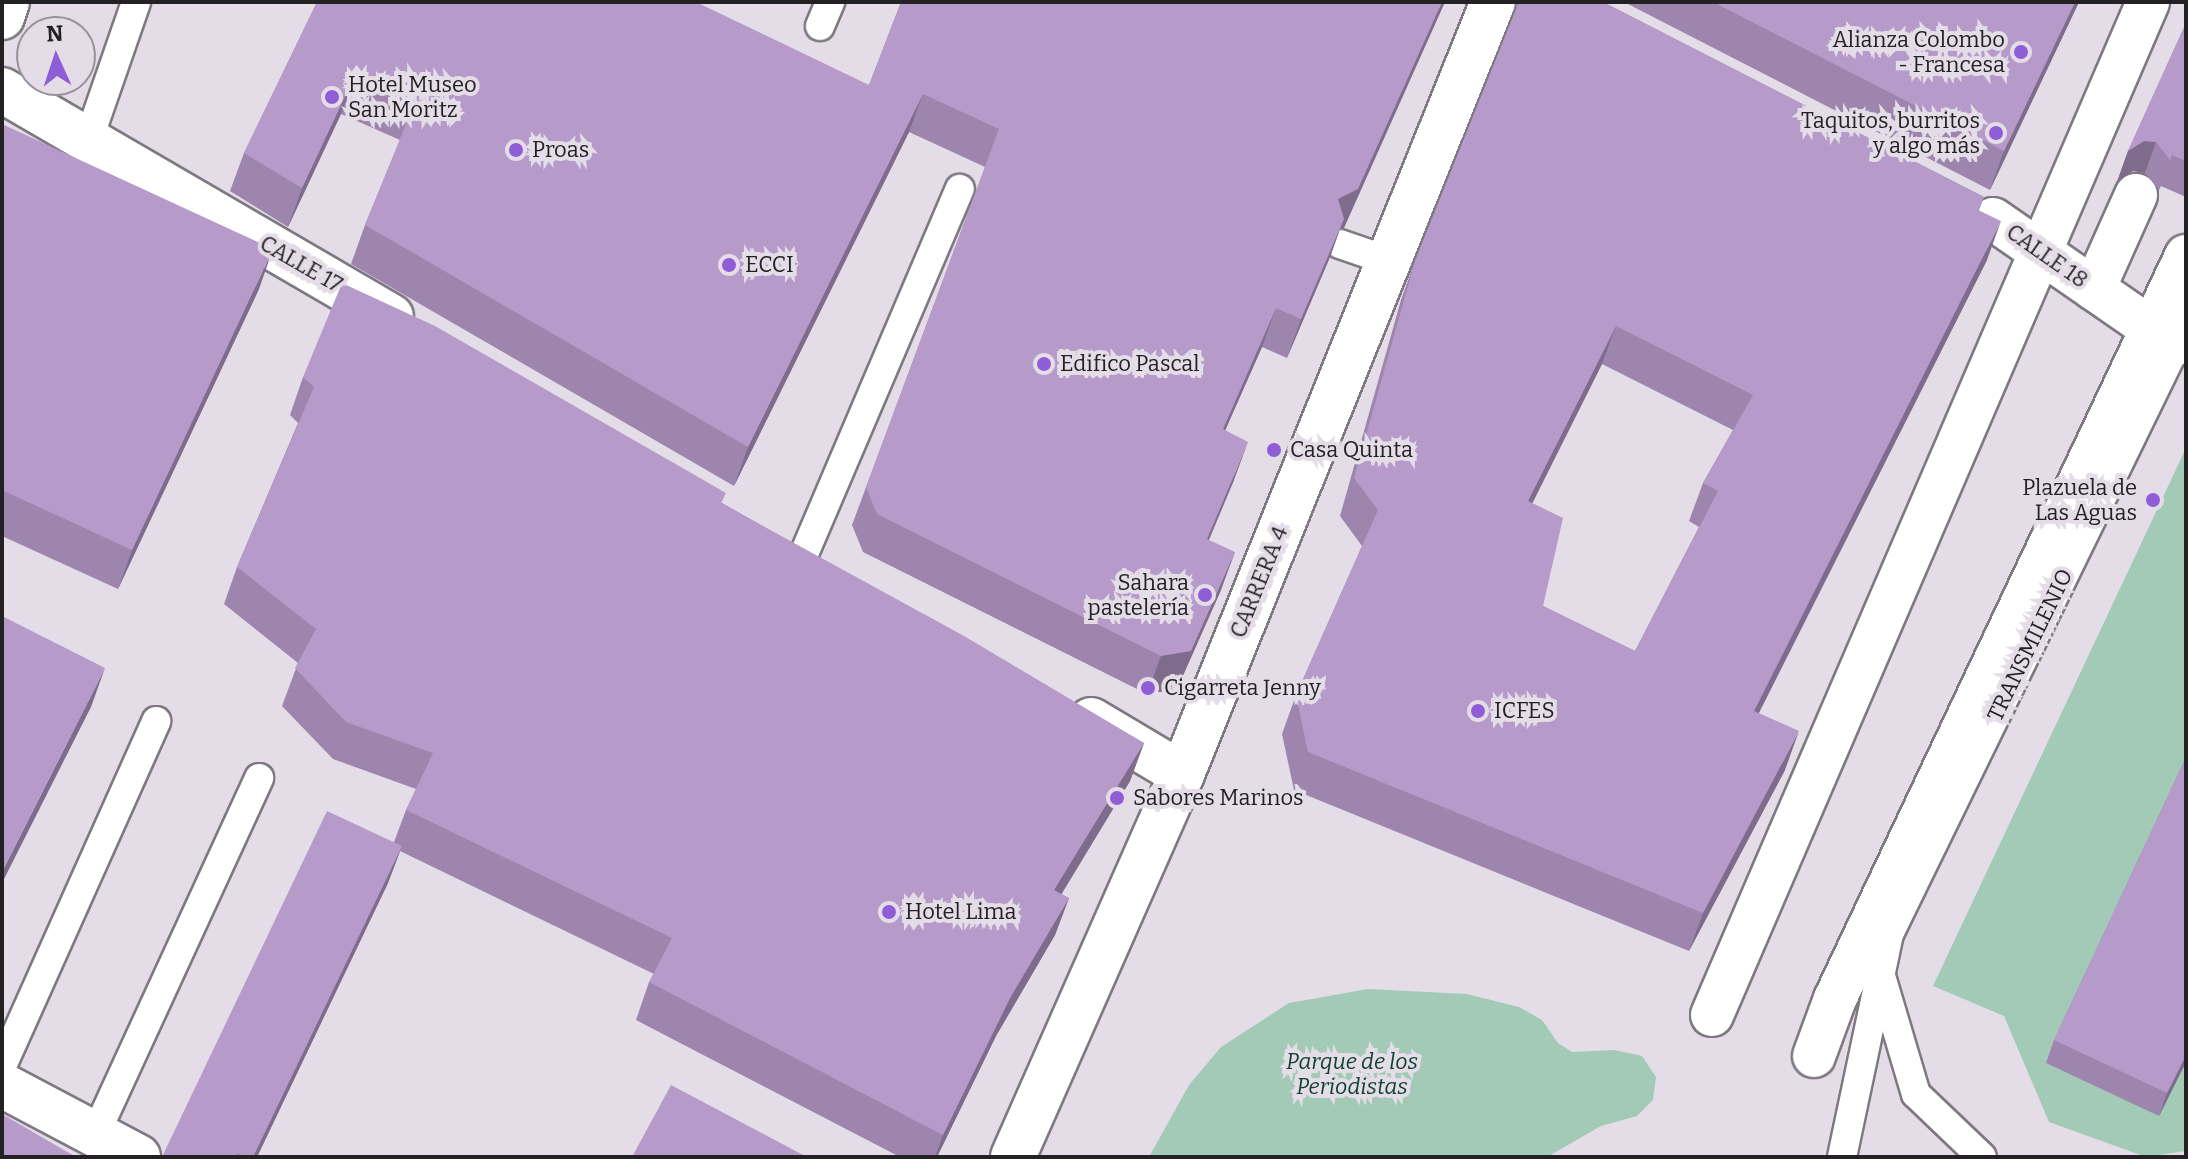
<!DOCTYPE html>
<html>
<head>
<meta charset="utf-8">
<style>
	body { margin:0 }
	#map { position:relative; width:2188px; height:1159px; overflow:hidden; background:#e4dde7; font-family:Bitter,serif }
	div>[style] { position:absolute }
	.green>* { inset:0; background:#a2cab7 }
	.roads { filter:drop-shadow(2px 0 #7e7981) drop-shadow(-2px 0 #7e7981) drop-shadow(0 2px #7e7981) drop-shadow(0 -2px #7e7981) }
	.service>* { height:28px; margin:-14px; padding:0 14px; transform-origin:14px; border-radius:14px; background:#fff }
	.pedestrian>* { height:42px; margin:-21px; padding:0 21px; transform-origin:21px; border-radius:21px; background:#fff }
	.minor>* { height:44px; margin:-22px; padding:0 22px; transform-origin:22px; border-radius:22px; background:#fff }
	.tertiary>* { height:44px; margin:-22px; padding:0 22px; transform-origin:22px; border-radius:22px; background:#fff }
	.wall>* { inset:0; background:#9d85ae }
	.shaded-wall>* { inset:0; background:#7f6c8d }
	.building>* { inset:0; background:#b69bca }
	.dots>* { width:22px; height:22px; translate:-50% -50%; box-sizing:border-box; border:4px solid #e4dde7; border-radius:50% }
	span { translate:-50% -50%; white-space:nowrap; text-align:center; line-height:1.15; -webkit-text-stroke:8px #e4dde7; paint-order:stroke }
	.poi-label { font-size:22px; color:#232124 }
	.right { translate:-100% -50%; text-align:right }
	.left { translate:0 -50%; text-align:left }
	.street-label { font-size:22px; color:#232124 }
	.park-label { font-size:22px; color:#124330; font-style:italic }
	.frame { position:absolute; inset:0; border:4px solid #232124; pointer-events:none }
	.north { position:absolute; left:16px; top:16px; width:80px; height:80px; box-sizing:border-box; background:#e4dde7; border:2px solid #979299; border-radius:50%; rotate:357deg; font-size:22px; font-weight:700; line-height:32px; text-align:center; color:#232124 }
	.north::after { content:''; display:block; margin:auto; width:28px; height:36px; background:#8f5dd6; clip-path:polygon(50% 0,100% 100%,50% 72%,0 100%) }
</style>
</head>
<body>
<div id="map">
	<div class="green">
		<i style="clip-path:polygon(2186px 448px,2186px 1151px,2146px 1157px,2049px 1122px,2004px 1016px,1933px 986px)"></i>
		<i style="clip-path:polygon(1368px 989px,1467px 994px,1519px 1007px,1542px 1020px,1558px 1043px,1572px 1052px,1614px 1050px,1642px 1056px,1656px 1077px,1653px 1100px,1637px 1116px,1601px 1126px,1547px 1157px,1149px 1157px,1189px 1085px,1221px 1047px,1289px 1003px)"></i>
	</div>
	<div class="roads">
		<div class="service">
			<i style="left:820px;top:26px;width:26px;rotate:-67deg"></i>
			<i style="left:88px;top:141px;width:147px;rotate:-70.9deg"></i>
			<i style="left:1340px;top:244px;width:52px;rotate:19.1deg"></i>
			<i style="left:804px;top:554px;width:397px;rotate:-66.9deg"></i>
			<i style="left:1881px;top:976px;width:123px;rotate:73.5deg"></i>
			<i style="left:1916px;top:1094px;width:91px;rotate:43.7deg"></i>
			<i style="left:2px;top:1066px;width:378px;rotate:-65.9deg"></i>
			<i style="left:95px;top:1135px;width:393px;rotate:-65.3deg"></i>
			<i style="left:1842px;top:1157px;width:228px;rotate:-78.1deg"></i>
			<i style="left:1889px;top:934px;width:678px;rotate:-64deg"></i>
		</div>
		<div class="pedestrian">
			<i style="left:1993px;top:219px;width:221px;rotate:34.7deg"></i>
			<i style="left:2094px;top:289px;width:103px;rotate:-65.9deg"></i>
			<i style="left:1712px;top:1015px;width:1103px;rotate:-66.71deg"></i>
			<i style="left:1814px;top:1056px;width:61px;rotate:-69.8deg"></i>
			<i style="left:1835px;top:999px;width:822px;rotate:-64.71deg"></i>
		</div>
		<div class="minor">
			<i style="left:2px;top:17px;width:16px;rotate:-72deg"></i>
			<i style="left:2px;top:1085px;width:154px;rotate:27.9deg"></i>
		</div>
		<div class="tertiary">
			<i style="left:2px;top:90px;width:450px;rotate:30.2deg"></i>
			<i style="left:1091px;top:720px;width:106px;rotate:30.7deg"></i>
			<i style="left:1013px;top:1157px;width:419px;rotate:-66.2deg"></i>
			<i style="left:1182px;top:774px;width:832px;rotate:-68.06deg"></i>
		</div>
	</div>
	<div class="wall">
		<i style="clip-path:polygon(317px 2px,869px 85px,901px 2px,1344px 228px,1340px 229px,1330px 257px,1287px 358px,1262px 347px,1225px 430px,1234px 480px,1209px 540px,1221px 590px,1177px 689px,1147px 694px,863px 552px,852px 525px,985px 167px,909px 132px,734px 486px,351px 264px,365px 225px,400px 140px,341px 114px,288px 227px,230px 191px,244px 153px)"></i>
		<i style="clip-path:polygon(evenodd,1515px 2px,1603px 2px,1984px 197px,1979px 210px,1987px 260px,1759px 713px,1785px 770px,1689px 951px,1294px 790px,1282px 734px,1296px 695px,1362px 546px,1340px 516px,1401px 300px,1415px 261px,1516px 9px,1515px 2px,1602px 364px,1733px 430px,1703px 483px,1689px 521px,1699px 527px,1635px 651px,1543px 606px,1532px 503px,1602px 364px)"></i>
		<i style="clip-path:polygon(1624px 2px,2079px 2px,1990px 190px)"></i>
		<i style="clip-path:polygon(2186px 23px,2186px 197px,2161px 186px,2159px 190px,2145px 173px,2133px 171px,2117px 182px,2128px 151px)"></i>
		<i style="clip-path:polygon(2px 124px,259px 289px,118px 589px,2px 536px)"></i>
		<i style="clip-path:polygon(303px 377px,722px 503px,1144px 743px,1130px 781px,1061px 894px,1069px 898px,1055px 935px,996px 1036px,937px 1157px,900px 1157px,636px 1020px,649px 982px,654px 974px,400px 851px,388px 883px,257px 1157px,162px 1157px,394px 842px,406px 810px,416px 789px,333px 759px,282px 706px,298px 663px,224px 604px,237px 567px,298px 423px,290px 415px)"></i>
		<i style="clip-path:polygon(2186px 757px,2186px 1062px,2159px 1116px,2046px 1063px,2054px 1040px)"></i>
	</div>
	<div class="shaded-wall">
		<i style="clip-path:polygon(1442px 2px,1445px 2px,1344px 228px,1340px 229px,1330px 257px,1287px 358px,1301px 319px,1338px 199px)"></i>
		<i style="clip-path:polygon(2075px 2px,2079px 2px,1990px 190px,2004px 151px)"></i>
		<i style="clip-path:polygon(355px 75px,341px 114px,288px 227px,302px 188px)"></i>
		<i style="clip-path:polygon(923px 94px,909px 132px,734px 486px,748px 447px)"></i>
		<i style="clip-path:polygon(2144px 141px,2156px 142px,2145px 173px,2133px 171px,2117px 182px,2128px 151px)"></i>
		<i style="clip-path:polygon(2001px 221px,1987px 260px,1740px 750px,1754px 711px)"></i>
		<i style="clip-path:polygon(273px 249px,259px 289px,118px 589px,132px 550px)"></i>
		<i style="clip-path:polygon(1276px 308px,1262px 347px,1209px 467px,1223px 429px)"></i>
		<i style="clip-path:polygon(1616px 326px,1602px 364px,1514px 540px,1528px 501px)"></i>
		<i style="clip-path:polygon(1248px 442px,1234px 480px,1193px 577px,1207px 539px)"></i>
		<i style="clip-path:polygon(1235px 552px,1221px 590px,1177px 689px,1147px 694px,1161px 656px)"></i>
		<i style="clip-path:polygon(105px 668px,91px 707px,2px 883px,2px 872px)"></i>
		<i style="clip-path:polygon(1799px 731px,1785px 770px,1689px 951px,1703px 913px)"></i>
		<i style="clip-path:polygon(1144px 743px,1130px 781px,1041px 928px,1054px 890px)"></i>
		<i style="clip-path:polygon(402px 846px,388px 883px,257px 1157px,253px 1157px)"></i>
		<i style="clip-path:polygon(1069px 898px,1055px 935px,996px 1036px,937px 1157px,935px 1157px,943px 1135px,1010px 998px)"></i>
		<i style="clip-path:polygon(2186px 1055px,2186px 1062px,2159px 1116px,2167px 1093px)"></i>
	</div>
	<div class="building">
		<i style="clip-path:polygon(317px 2px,696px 2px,869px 85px,901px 2px,1442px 2px,1358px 189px,1338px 199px,1344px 219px,1301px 319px,1276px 308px,1223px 429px,1248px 442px,1207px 539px,1235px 552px,1191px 651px,1161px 656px,877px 514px,866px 487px,999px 129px,923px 94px,748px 447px,365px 225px,415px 102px,355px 75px,302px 188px,244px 153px)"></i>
		<i style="clip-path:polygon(evenodd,1519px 2px,1603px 2px,1984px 197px,1978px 210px,2001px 221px,1754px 711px,1799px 731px,1703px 913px,1308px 752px,1296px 695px,1378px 510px,1354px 478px,1415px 261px,1519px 2px,1616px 326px,1753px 395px,1703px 483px,1718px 491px,1635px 651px,1543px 606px,1563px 518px,1528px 501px,1616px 326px)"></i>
		<i style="clip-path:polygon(1713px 2px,2075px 2px,2004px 151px)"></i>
		<i style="clip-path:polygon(2186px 23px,2186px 161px,2172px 155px,2170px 160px,2156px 142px,2144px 141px,2128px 151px)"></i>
		<i style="clip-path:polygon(2px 124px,273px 249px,132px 550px,2px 490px)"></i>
		<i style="clip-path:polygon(342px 283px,435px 326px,726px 493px,721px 503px,964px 636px,1144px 743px,1054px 890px,1069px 898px,1010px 998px,943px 1135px,649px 982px,672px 938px,406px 810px,433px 753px,346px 722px,295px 668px,316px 629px,237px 567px,314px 387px,303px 377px)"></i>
		<i style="clip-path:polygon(2px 616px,105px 668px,2px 872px)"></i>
		<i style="clip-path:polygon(2186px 757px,2186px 1055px,2167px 1093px,2054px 1040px)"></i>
		<i style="clip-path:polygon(327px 811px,402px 846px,253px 1157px,245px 1157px,237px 1153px,236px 1157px,162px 1157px)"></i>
		<i style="clip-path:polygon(671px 1085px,807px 1157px,632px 1157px)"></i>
		<i style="clip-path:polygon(2px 1114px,76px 1157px,2px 1157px)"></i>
	</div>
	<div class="dots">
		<i style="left:2021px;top:52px;background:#8f5dd6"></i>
		<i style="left:332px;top:97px;background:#8f5dd6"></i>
		<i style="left:1996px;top:133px;background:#8f5dd6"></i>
		<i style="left:516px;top:150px;background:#8f5dd6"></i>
		<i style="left:729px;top:265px;background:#8f5dd6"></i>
		<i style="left:1044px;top:364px;background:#8f5dd6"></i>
		<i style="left:1274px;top:450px;background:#8f5dd6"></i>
		<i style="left:2153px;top:500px;background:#8f5dd6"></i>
		<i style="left:1205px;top:595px;background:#8f5dd6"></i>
		<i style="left:1148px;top:688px;background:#8f5dd6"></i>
		<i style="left:1478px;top:711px;background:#8f5dd6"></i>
		<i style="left:1117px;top:798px;background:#8f5dd6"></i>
		<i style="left:889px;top:912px;background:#8f5dd6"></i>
	</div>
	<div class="poi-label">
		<span class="right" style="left:2005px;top:52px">Alianza Colombo<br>- Francesa</span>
		<span class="left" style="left:348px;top:97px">Hotel Museo<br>San Moritz</span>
		<span class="right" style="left:1980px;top:133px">Taquitos, burritos<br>y algo más</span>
		<span class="left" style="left:532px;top:150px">Proas</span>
		<span class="left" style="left:745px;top:265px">ECCI</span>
		<span class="left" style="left:1060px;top:364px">Edifico Pascal</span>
		<span class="left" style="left:1290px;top:450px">Casa Quinta</span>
		<span class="right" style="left:2137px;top:500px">Plazuela de<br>Las Aguas</span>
		<span class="right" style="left:1189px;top:595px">Sahara<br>pastelería</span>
		<span class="left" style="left:1164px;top:688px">Cigarreta Jenny</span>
		<span class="left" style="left:1494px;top:711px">ICFES</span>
		<span class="left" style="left:1133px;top:798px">Sabores Marinos</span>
		<span class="left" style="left:905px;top:912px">Hotel Lima</span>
	</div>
	<div class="street-label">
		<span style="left:2047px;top:256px;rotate:35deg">CALLE 18</span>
		<span style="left:301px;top:264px;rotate:30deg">CALLE 17</span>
		<span style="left:1259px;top:582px;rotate:-68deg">CARRERA 4</span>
		<span style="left:2030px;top:645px;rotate:-64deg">TRANSMILENIO</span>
	</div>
	<div class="park-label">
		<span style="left:1352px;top:1074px">Parque de los<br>Periodistas</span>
	</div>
	<div class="frame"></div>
	<div class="north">N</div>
</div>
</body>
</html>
